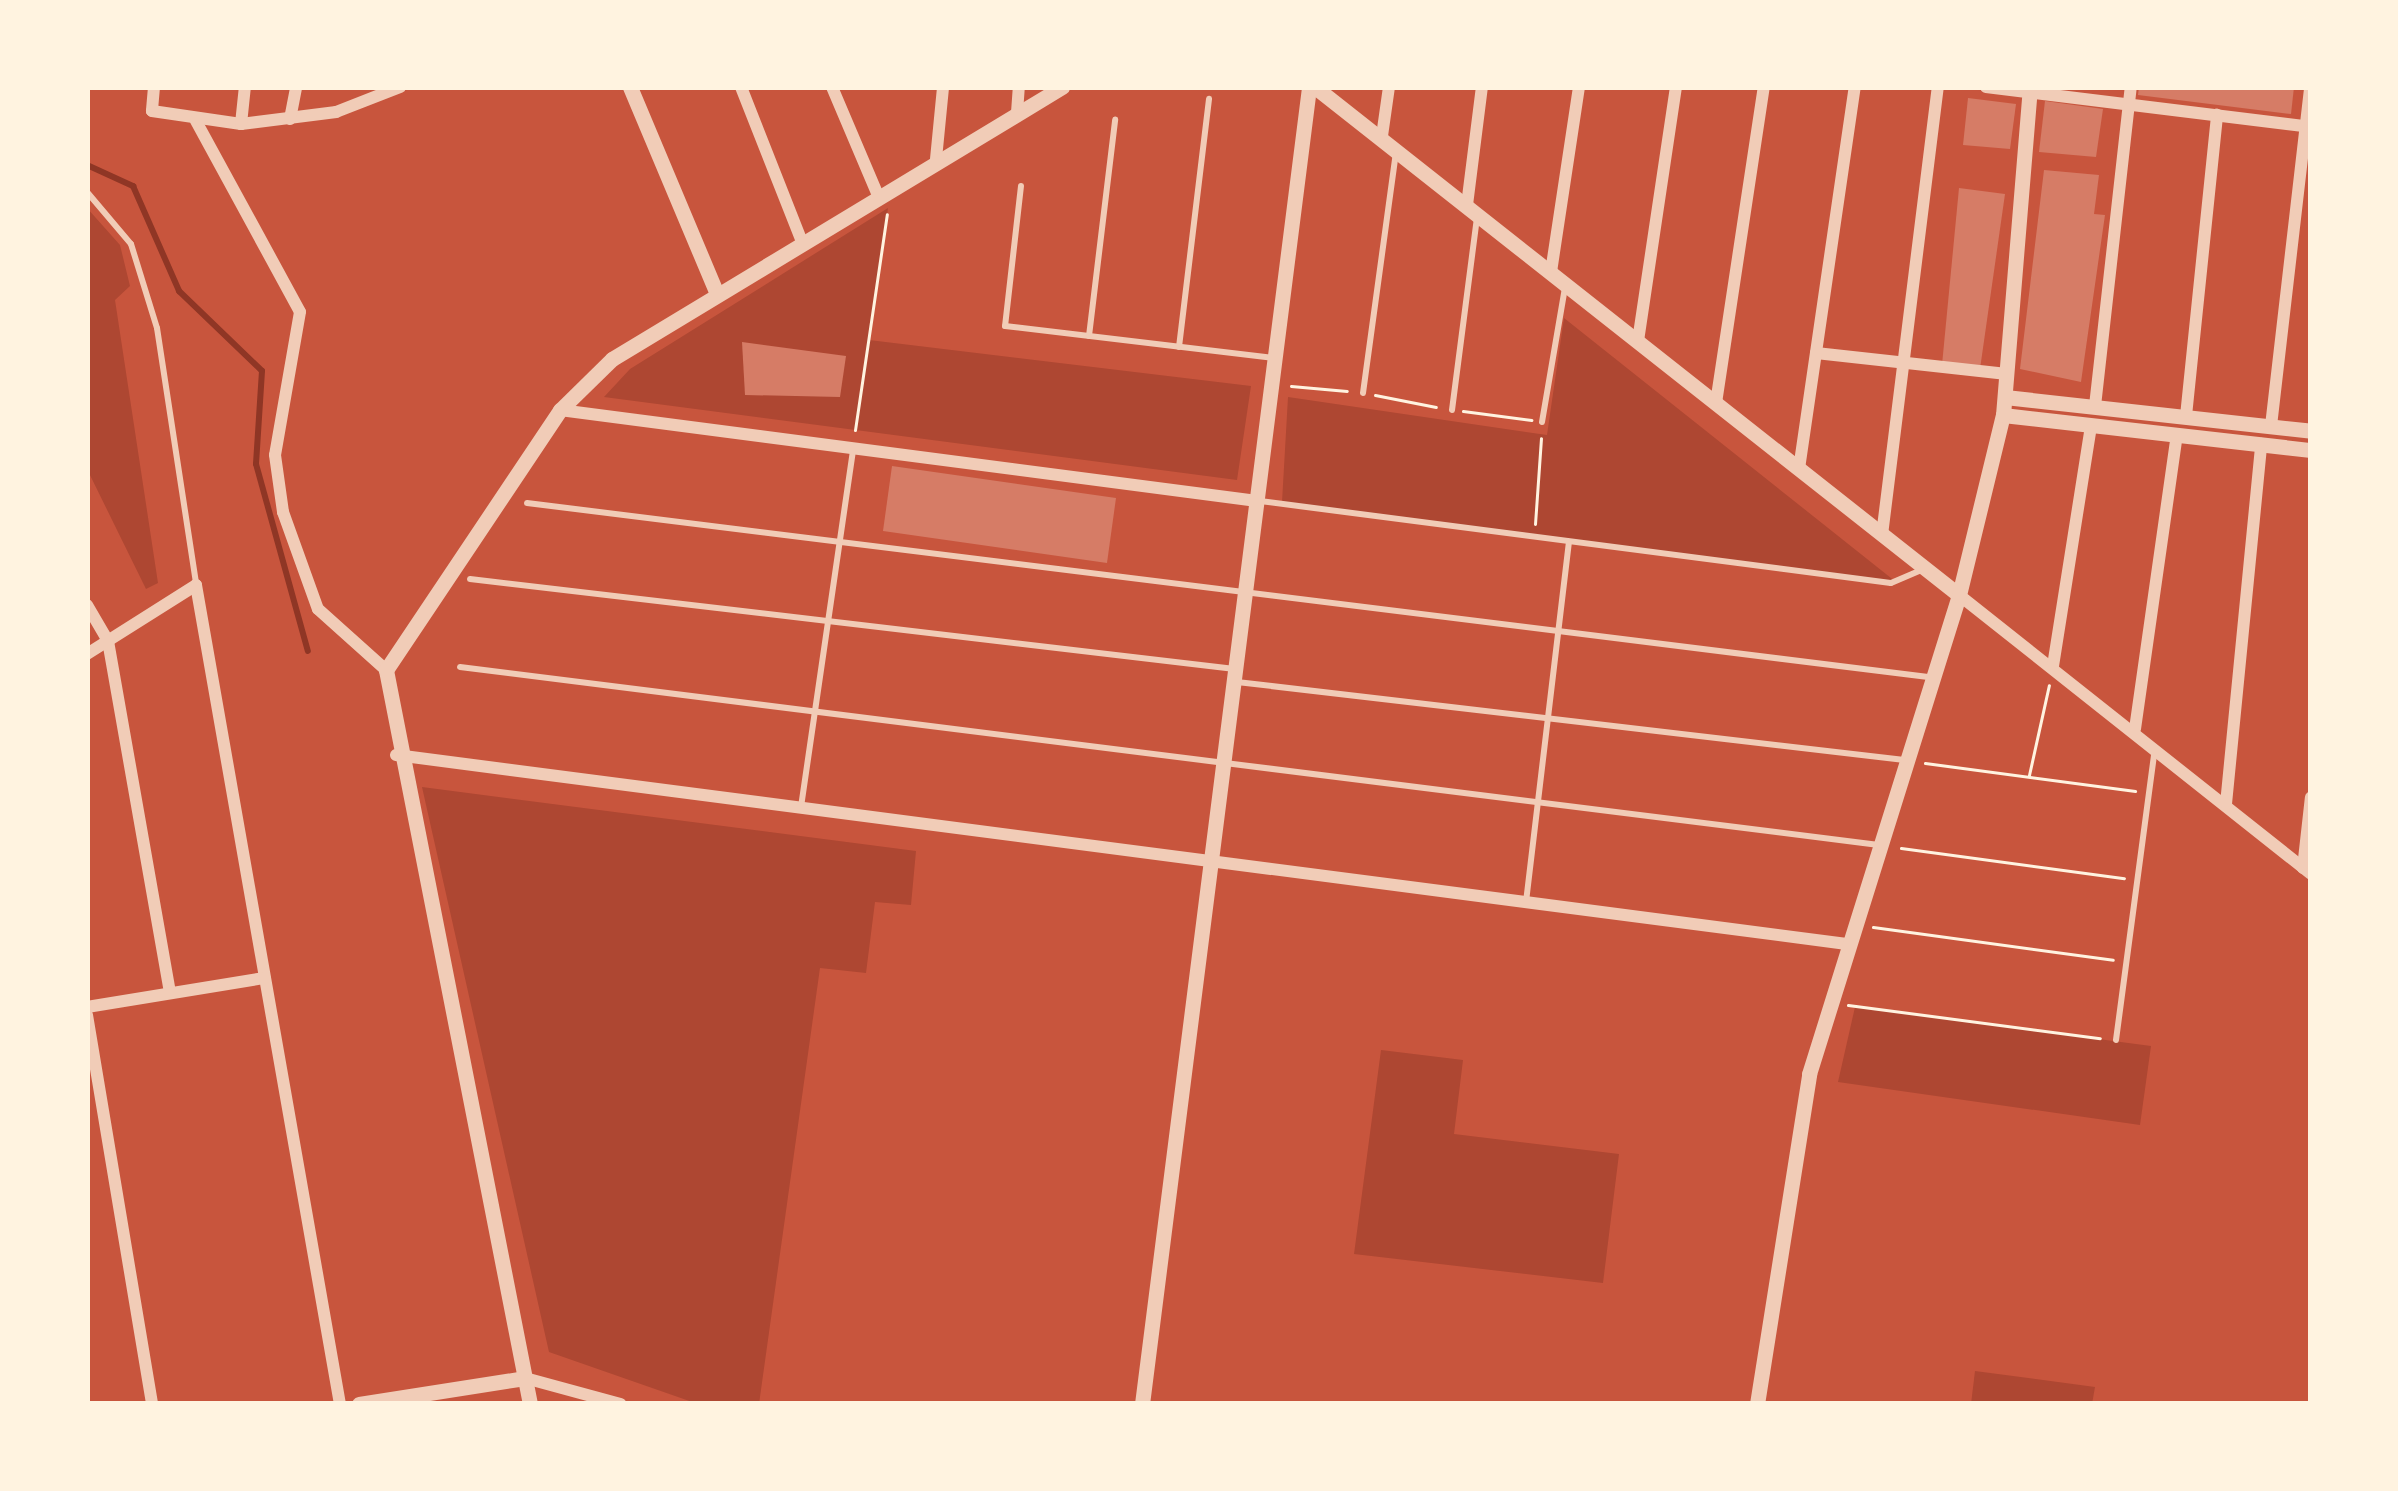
<!DOCTYPE html>
<html>
<head>
<meta charset="utf-8">
<style>
	body { margin:0 }
	#map { position:relative; width:2398px; height:1491px; overflow:hidden; background:#c8553d; font-family:Rubik,sans-serif }
	div>[style] { position:absolute }
	.green>* { inset:0; background:#ae4732 }
	.stream>* { height:6px; margin:-3px; padding:0 3px; transform-origin:3px; border-radius:3px; background:#8f3625 }
	.building>* { inset:0; background:#d67c66 }
	.path>* { height:3px; margin:-1.5px; padding:0 1.5px; transform-origin:1.5px; border-radius:1.5px; background:#fff3e0 }
	.service>* { height:6px; margin:-3px; padding:0 3px; transform-origin:3px; border-radius:3px; background:#f1ccb7 }
	.minor>* { height:12px; margin:-6px; padding:0 6px; transform-origin:6px; border-radius:6px; background:#f1ccb7 }
	.tertiary>* { height:15px; margin:-7.5px; padding:0 7.5px; transform-origin:7.5px; border-radius:7.5px; background:#f1ccb7 }
	span { translate:-50% -50%; white-space:nowrap; text-align:center; line-height:1.15; -webkit-text-stroke:10px #fff3e0; paint-order:stroke }
	.frame { position:absolute; inset:0; border:90px solid #fff3e0; pointer-events:none }
</style>
</head>
<body>
<div id="map">
	<div class="green">
		<i style="clip-path:polygon(87px 208px,120px 245px,130px 286px,115px 300px,158px 583px,146px 589px,87px 469px)"></i>
		<i style="clip-path:polygon(888px 208px,869px 340px,1251px 386px,1237px 480px,604px 397px,630px 369px)"></i>
		<i style="clip-path:polygon(1564px 318px,1896px 582px,1282px 502px,1288px 397px,1547px 435px)"></i>
		<i style="clip-path:polygon(422px 787px,916px 851px,911px 905px,875px 902px,866px 973px,820px 968px,759px 1404px,698px 1404px,549px 1352px)"></i>
		<i style="clip-path:polygon(1855px 1007px,2151px 1046px,2140px 1125px,1838px 1082px)"></i>
		<i style="clip-path:polygon(1381px 1050px,1463px 1060px,1454px 1134px,1619px 1154px,1603px 1283px,1354px 1254px)"></i>
		<i style="clip-path:polygon(1975px 1371px,2095px 1387px,2092px 1404px,1971px 1404px)"></i>
	</div>
	<div class="stream">
		<i style="left:87px;top:165px;width:51px;rotate:24.5deg"></i>
		<i style="left:133px;top:186px;width:115px;rotate:66.3deg"></i>
		<i style="left:179px;top:291px;width:115px;rotate:43.9deg"></i>
		<i style="left:262px;top:371px;width:93px;rotate:93.7deg"></i>
		<i style="left:256px;top:464px;width:194px;rotate:74.5deg"></i>
	</div>
	<div class="building">
		<i style="clip-path:polygon(2139px 87px,2294px 87px,2291px 114px,2138px 95px)"></i>
		<i style="clip-path:polygon(1968px 98px,2016px 104px,2010px 149px,1963px 145px)"></i>
		<i style="clip-path:polygon(2045px 101px,2103px 109px,2096px 157px,2039px 152px)"></i>
		<i style="clip-path:polygon(2044px 170px,2099px 175px,2094px 214px,2105px 215px,2081px 382px,2020px 369px)"></i>
		<i style="clip-path:polygon(1959px 188px,2005px 194px,1980px 369px,1942px 365px)"></i>
		<i style="clip-path:polygon(742px 342px,846px 356px,840px 397px,745px 395px)"></i>
		<i style="clip-path:polygon(892px 466px,1116px 498px,1107px 563px,883px 531px)"></i>
	</div>
	<div class="path">
		<i style="left:1291px;top:386px;width:56px;rotate:5.1deg"></i>
		<i style="left:1375px;top:395px;width:62px;rotate:11.1deg"></i>
		<i style="left:1463px;top:411px;width:69px;rotate:7.5deg"></i>
		<i style="left:855px;top:430px;width:218px;rotate:-81.6deg"></i>
		<i style="left:1535px;top:524px;width:86px;rotate:-86deg"></i>
		<i style="left:1925px;top:763px;width:212px;rotate:7.6deg"></i>
		<i style="left:2029px;top:775px;width:92px;rotate:-77.5deg"></i>
		<i style="left:1901px;top:848px;width:225px;rotate:7.7deg"></i>
		<i style="left:1873px;top:927px;width:242px;rotate:7.8deg"></i>
		<i style="left:1848px;top:1005px;width:254px;rotate:7.5deg"></i>
	</div>
	<div class="service">
		<i style="left:1021px;top:186px;width:141px;rotate:96.5deg"></i>
		<i style="left:1005px;top:326px;width:269px;rotate:6.8deg"></i>
		<i style="left:87px;top:192px;width:68px;rotate:49.8deg"></i>
		<i style="left:131px;top:244px;width:88px;rotate:72.8deg"></i>
		<i style="left:157px;top:328px;width:257px;rotate:81.3deg"></i>
		<i style="left:1089px;top:336px;width:218px;rotate:-83.1deg"></i>
		<i style="left:1179px;top:347px;width:250px;rotate:-83.1deg"></i>
		<i style="left:1363px;top:393px;width:242px;rotate:-82.2deg"></i>
		<i style="left:1452px;top:410px;width:195px;rotate:-82.6deg"></i>
		<i style="left:1542px;top:422px;width:137px;rotate:-80.3deg"></i>
		<i style="left:1260px;top:501px;width:636px;rotate:7.4deg"></i>
		<i style="left:1891px;top:583px;width:33px;rotate:-23deg"></i>
		<i style="left:527px;top:503px;width:1412px;rotate:7.08deg"></i>
		<i style="left:470px;top:579px;width:770px;rotate:6.71deg"></i>
		<i style="left:460px;top:667px;width:1430px;rotate:7.15deg"></i>
		<i style="left:1237px;top:682px;width:672px;rotate:6.67deg"></i>
		<i style="left:801px;top:807px;width:361px;rotate:-81.7deg"></i>
		<i style="left:1526px;top:902px;width:362px;rotate:-83.2deg"></i>
		<i style="left:2116px;top:1040px;width:294px;rotate:-82.4deg"></i>
	</div>
	<div class="minor">
		<i style="left:154px;top:87px;width:24px;rotate:95deg"></i>
		<i style="left:152px;top:111px;width:90px;rotate:8.3deg"></i>
		<i style="left:241px;top:124px;width:96px;rotate:-7.2deg"></i>
		<i style="left:336px;top:112px;width:69px;rotate:-21.3deg"></i>
		<i style="left:741px;top:87px;width:163px;rotate:68.5deg"></i>
		<i style="left:832px;top:87px;width:115px;rotate:67deg"></i>
		<i style="left:1986px;top:87px;width:326px;rotate:7deg"></i>
		<i style="left:1017px;top:113px;width:26px;rotate:-86deg"></i>
		<i style="left:290px;top:119px;width:33px;rotate:-79deg"></i>
		<i style="left:196px;top:121px;width:217px;rotate:61.4deg"></i>
		<i style="left:300px;top:312px;width:145px;rotate:99.9deg"></i>
		<i style="left:275px;top:455px;width:58px;rotate:82deg"></i>
		<i style="left:283px;top:512px;width:103px;rotate:70.2deg"></i>
		<i style="left:318px;top:609px;width:91px;rotate:41.9deg"></i>
		<i style="left:241px;top:124px;width:37px;rotate:-84deg"></i>
		<i style="left:1382px;top:136px;width:49px;rotate:-81.9deg"></i>
		<i style="left:936px;top:159px;width:72px;rotate:-84.4deg"></i>
		<i style="left:1467px;top:205px;width:119px;rotate:-82.8deg"></i>
		<i style="left:1551px;top:272px;width:187px;rotate:-81.4deg"></i>
		<i style="left:1638px;top:341px;width:257px;rotate:-81.5deg"></i>
		<i style="left:1816px;top:353px;width:192px;rotate:6.3deg"></i>
		<i style="left:1716px;top:403px;width:320px;rotate:-81.4deg"></i>
		<i style="left:2095px;top:406px;width:321px;rotate:-83.6deg"></i>
		<i style="left:560px;top:410px;width:703px;rotate:7.44deg"></i>
		<i style="left:2186px;top:416px;width:303px;rotate:-84.1deg"></i>
		<i style="left:2271px;top:426px;width:341px;rotate:-83.4deg"></i>
		<i style="left:1799px;top:469px;width:386px;rotate:-81.7deg"></i>
		<i style="left:1882px;top:535px;width:451px;rotate:-82.9deg"></i>
		<i style="left:1959px;top:595px;width:449px;rotate:38.4deg"></i>
		<i style="left:87px;top:605px;width:42px;rotate:59.7deg"></i>
		<i style="left:108px;top:641px;width:357px;rotate:80deg"></i>
		<i style="left:87px;top:654px;width:129px;rotate:-32.3deg"></i>
		<i style="left:196px;top:585px;width:832px;rotate:80.03deg"></i>
		<i style="left:2053px;top:666px;width:243px;rotate:-81deg"></i>
		<i style="left:2135px;top:729px;width:297px;rotate:-81.9deg"></i>
		<i style="left:396px;top:755px;width:1463px;rotate:7.42deg"></i>
		<i style="left:2226px;top:804px;width:362px;rotate:-84.4deg"></i>
		<i style="left:2303px;top:868px;width:71px;rotate:-83.6deg"></i>
		<i style="left:87px;top:1007px;width:180px;rotate:-9.3deg"></i>
		<i style="left:87px;top:1015px;width:394px;rotate:80.5deg"></i>
		<i style="left:525px;top:1378px;width:99px;rotate:15.2deg"></i>
	</div>
	<div class="tertiary">
		<i style="left:630px;top:87px;width:222px;rotate:67.2deg"></i>
		<i style="left:1315px;top:87px;width:820px;rotate:38.27deg"></i>
		<i style="left:2005px;top:397px;width:308px;rotate:6.3deg"></i>
		<i style="left:2003px;top:415px;width:310px;rotate:6.5deg"></i>
		<i style="left:359px;top:1404px;width:168px;rotate:-8.9deg"></i>
		<i style="left:530px;top:1404px;width:748px;rotate:-101.1deg"></i>
		<i style="left:386px;top:670px;width:313px;rotate:-56.2deg"></i>
		<i style="left:560px;top:410px;width:73px;rotate:-44.4deg"></i>
		<i style="left:612px;top:359px;width:526px;rotate:-31.15deg"></i>
		<i style="left:1142px;top:1404px;width:1328px;rotate:-82.77deg"></i>
		<i style="left:1757px;top:1404px;width:334px;rotate:-81deg"></i>
		<i style="left:1809px;top:1074px;width:502px;rotate:-72.61deg"></i>
		<i style="left:1959px;top:595px;width:185px;rotate:-76.3deg"></i>
		<i style="left:2003px;top:415px;width:329px;rotate:-85.3deg"></i>
	</div>
	<div class="frame"></div>
</div>
</body>
</html>
